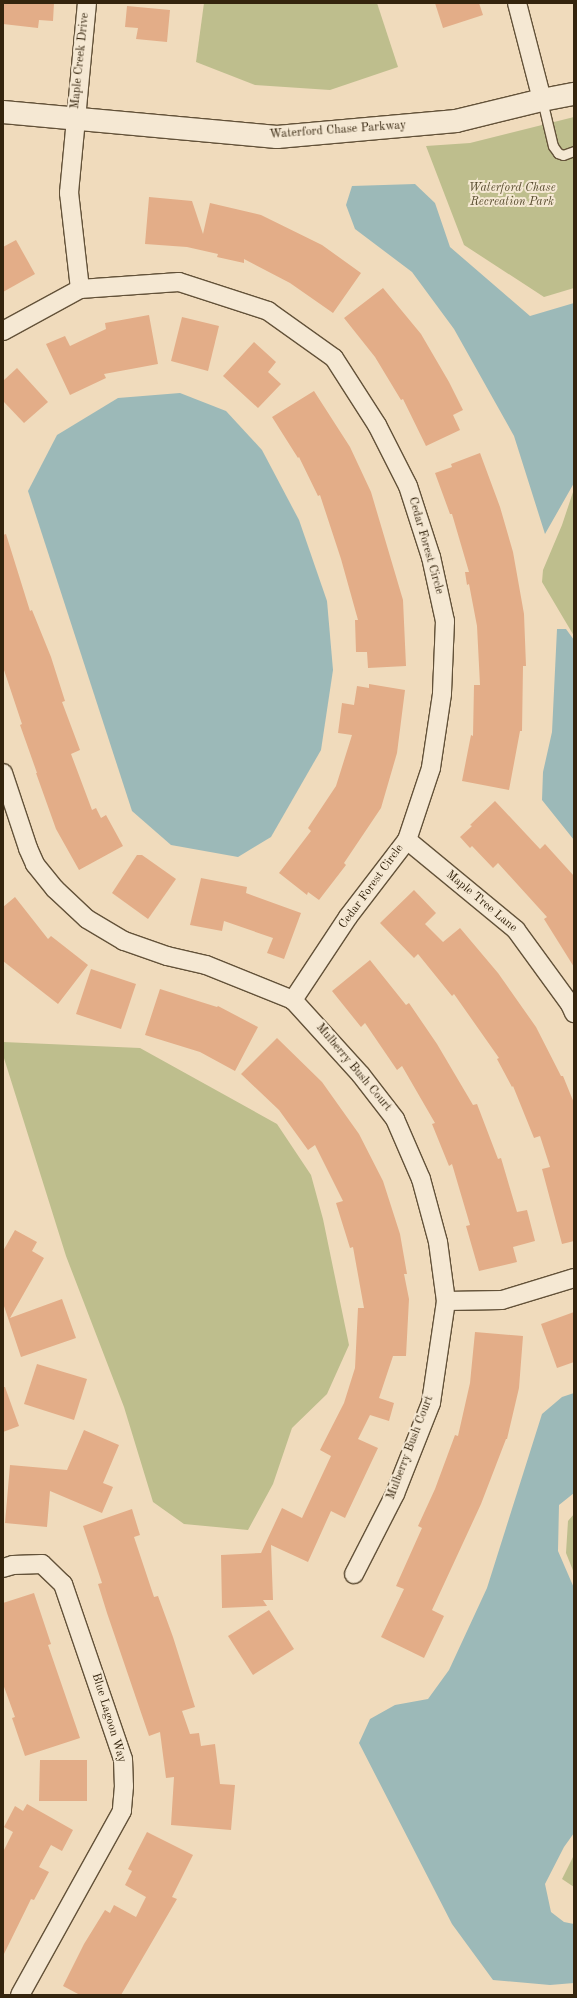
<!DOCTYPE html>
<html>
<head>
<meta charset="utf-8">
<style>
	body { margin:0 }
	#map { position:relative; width:577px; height:1998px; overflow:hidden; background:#f0dbbc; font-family:"Old Standard TT",serif }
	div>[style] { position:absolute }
	.green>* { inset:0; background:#bebe8d }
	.water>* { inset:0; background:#9cb9b8 }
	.building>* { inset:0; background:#e3ad88 }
	.roads { filter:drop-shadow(1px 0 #635239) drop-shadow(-1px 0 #635239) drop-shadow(0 1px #635239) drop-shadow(0 -1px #635239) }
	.lane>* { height:9px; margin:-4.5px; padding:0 4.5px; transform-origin:4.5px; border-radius:4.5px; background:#f5e8d3 }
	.street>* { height:18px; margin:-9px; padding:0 9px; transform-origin:9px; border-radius:9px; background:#f5e8d3 }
	.secondary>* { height:22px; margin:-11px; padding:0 11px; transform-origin:11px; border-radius:11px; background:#f5e8d3 }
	span { translate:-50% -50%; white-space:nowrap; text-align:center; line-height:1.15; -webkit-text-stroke:4px #f5e8d3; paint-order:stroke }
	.street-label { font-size:12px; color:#34240d }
	.park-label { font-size:12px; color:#564a2d; font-style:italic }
	.frame { position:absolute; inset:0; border:4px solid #34240d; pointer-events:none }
</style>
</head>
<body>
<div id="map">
	<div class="green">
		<i style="clip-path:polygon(204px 3px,377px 3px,398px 67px,330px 90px,255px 85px,196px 62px)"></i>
		<i style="clip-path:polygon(574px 117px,574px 288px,544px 297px,464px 245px,426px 146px,470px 143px)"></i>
		<i style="clip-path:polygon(574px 489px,574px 636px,542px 582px,543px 570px,562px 525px)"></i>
		<i style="clip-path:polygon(3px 1042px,140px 1048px,277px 1124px,311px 1175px,323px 1219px,349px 1345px,327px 1394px,292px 1428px,273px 1484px,248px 1530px,184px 1524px,153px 1502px,124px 1407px,66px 1256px,3px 1055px)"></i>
		<i style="clip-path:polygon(574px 1514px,574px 1573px,566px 1553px,568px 1521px)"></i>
		<i style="clip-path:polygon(574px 1855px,574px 1887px,562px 1879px)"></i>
	</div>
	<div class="water">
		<i style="clip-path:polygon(415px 184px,435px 203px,450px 247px,530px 316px,574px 303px,574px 483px,545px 534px,514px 436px,454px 329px,412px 272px,355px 229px,346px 205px,352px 186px)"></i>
		<i style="clip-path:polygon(180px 393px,226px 411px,262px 450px,299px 520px,327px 601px,333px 670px,321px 750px,271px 837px,238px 857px,171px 845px,132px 811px,28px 491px,57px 435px,118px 398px)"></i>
		<i style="clip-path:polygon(557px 629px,566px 629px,574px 640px,574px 840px,542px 800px,543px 772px,552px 732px)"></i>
		<i style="clip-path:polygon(574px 1393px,574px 1493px,559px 1505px,558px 1551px,574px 1588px,574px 1833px,564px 1847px,545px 1884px,551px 1912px,564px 1922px,574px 1924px,574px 1983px,550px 1985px,493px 1980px,452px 1924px,359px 1743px,370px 1719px,395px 1705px,428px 1699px,449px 1670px,487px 1588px,542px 1414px,562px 1397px)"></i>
	</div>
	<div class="building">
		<i style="clip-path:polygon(3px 3px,54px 3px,53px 21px,39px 20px,38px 28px,3px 24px)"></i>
		<i style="clip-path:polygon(435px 3px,479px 3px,483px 15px,443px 28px)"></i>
		<i style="clip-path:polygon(127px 6px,170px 10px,167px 42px,136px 39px,138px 28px,125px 27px)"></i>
		<i style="clip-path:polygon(149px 197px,192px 201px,203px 234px,210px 203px,261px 215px,322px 245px,361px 273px,333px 313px,290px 283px,244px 259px,244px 263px,217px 257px,218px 254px,187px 247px,145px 244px)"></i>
		<i style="clip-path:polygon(16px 240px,35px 274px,3px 292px,3px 247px)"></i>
		<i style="clip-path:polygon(383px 288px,421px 334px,449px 382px,463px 410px,453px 415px,460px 430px,426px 446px,403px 399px,401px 400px,375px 357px,344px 318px)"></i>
		<i style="clip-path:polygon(149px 315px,158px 364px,104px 374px,106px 378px,70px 395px,46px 344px,65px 336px,70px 346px,106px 329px,105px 323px)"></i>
		<i style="clip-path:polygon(182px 317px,219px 326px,208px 371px,171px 361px)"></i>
		<i style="clip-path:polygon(254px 342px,276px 362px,268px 372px,281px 384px,258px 408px,223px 376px)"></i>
		<i style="clip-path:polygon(17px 368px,48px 402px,24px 423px,3px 401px,3px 381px)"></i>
		<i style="clip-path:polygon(314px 391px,350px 447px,371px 492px,403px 600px,406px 666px,368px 668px,367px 652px,356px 652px,355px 620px,358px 620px,341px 559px,320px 495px,318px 496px,299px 457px,298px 458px,272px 417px)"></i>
		<i style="clip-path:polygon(480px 453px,500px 507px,513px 552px,524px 614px,526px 666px,523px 666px,522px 731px,520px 731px,509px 790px,462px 781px,471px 735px,473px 736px,474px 685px,480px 685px,477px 626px,469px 584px,467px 585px,465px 572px,469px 572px,452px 514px,450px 514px,435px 473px,452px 467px,451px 464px)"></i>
		<i style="clip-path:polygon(6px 534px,30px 611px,32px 610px,51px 657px,65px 701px,62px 702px,80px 750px,71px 754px,92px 810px,96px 808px,101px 818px,106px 815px,123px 846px,79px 870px,56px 829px,36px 773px,37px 773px,20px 725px,22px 724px,3px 667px,3px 535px)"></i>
		<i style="clip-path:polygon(369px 684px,405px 690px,397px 753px,381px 808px,344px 863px,346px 865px,319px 900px,308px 892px,307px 895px,279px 873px,311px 831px,308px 828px,336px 786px,352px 735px,338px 733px,342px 703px,354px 705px,357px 686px,369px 688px)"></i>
		<i style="clip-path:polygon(495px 801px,540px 849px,545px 844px,574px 876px,574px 967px,544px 919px,547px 917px,498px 863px,493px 868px,472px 846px,470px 848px,460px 837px,472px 826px,470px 825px)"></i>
		<i style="clip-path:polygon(137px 855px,142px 855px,176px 879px,148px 919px,112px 893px)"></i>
		<i style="clip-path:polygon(201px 878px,247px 887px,246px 893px,301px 913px,284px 959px,267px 953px,273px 938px,224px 921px,222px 931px,190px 925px)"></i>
		<i style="clip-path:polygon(414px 890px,436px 913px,425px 924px,443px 942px,460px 928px,498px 973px,536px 1027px,561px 1076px,563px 1076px,574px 1103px,574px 1241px,562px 1244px,542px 1169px,550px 1167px,540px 1136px,534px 1138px,513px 1086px,512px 1087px,497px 1059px,499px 1058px,454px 994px,452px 996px,418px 954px,414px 958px,380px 923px)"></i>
		<i style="clip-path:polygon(15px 897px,48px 939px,51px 936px,88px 965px,58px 1004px,3px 961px,3px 907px)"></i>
		<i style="clip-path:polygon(370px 960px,406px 1005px,409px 1003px,437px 1044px,473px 1105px,477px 1104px,498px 1159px,501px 1158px,517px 1212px,527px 1210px,535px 1241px,513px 1247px,517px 1262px,479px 1271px,466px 1226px,470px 1225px,452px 1164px,449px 1166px,432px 1124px,435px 1123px,402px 1066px,397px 1070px,365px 1023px,361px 1027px,332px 991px)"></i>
		<i style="clip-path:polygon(91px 969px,136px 984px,121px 1029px,76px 1014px)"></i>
		<i style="clip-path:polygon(160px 989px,217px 1007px,218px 1006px,258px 1027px,235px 1071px,200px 1052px,145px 1035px)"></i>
		<i style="clip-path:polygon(277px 1038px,322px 1082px,359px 1134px,383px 1181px,400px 1234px,407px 1274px,404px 1274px,409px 1299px,406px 1356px,393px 1356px,379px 1398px,394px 1403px,389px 1421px,370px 1415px,358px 1439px,378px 1448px,345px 1518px,331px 1511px,308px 1562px,271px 1545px,273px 1600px,263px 1600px,267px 1606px,222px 1608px,221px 1555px,261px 1553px,282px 1508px,302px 1518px,331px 1456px,320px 1450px,344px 1403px,355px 1368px,358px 1308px,364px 1308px,353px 1247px,350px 1248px,336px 1203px,343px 1201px,315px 1145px,308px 1150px,279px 1110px,241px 1074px)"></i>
		<i style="clip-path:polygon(15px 1230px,37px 1242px,32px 1251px,44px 1258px,10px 1318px,62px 1299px,76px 1338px,21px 1357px,3px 1303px,3px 1251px)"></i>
		<i style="clip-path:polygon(574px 1312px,574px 1362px,557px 1368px,541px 1324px)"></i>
		<i style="clip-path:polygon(475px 1332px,523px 1336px,519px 1388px,507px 1439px,506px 1439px,481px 1504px,432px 1610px,444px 1616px,424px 1658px,381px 1637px,404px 1589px,396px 1586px,422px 1528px,418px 1526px,435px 1489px,455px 1435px,458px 1436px,470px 1383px)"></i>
		<i style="clip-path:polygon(37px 1364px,87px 1379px,74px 1420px,24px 1404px)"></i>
		<i style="clip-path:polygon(3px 1387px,5px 1387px,19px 1426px,3px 1432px)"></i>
		<i style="clip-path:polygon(84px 1430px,119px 1445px,103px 1483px,113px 1487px,102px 1513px,50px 1491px,47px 1527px,5px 1523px,10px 1465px,67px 1470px)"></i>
		<i style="clip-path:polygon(132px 1509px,140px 1535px,134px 1537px,154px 1597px,158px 1596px,173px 1637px,195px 1707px,182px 1711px,190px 1734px,199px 1733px,201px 1746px,215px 1744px,220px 1784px,235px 1785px,231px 1830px,171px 1825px,174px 1777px,166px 1778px,160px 1732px,149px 1736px,107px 1613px,98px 1584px,102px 1583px,83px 1526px)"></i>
		<i style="clip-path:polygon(34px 1593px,51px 1644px,48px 1645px,80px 1738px,25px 1756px,12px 1718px,15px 1717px,3px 1684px,3px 1603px)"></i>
		<i style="clip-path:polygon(269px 1610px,294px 1649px,253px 1675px,228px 1636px)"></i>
		<i style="clip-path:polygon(40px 1760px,87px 1760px,87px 1801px,39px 1801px)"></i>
		<i style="clip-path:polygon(27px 1804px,73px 1830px,62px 1851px,51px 1845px,39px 1867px,49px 1872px,34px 1900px,31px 1899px,3px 1956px,3px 1852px,13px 1832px,4px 1827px,15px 1806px,23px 1811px)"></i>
		<i style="clip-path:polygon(147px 1832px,193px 1855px,172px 1897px,177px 1899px,121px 1995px,80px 1995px,63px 1986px,84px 1944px,105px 1910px,110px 1913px,114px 1905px,136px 1917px,146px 1897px,125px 1885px,132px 1871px,128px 1869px)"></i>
	</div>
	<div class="roads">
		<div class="lane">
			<i style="left:542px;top:100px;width:47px;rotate:76.6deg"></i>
			<i style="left:553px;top:146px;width:9px;rotate:54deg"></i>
			<i style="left:558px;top:153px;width:5px;rotate:22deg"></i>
			<i style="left:563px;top:155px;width:12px;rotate:-20deg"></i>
		</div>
		<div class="street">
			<i style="left:517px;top:3px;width:100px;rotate:75.5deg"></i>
			<i style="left:80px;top:289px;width:97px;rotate:-96.5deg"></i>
			<i style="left:69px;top:193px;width:191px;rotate:-84.6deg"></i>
			<i style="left:3px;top:331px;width:88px;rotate:-28.6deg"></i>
			<i style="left:80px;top:289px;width:99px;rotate:-4deg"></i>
			<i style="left:179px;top:282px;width:94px;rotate:18deg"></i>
			<i style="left:268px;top:311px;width:81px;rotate:35.5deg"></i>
			<i style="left:334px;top:358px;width:80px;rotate:57.3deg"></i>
			<i style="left:377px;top:425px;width:68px;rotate:63.1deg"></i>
			<i style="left:408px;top:486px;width:75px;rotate:72.1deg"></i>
			<i style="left:431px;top:557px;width:66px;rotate:77.7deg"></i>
			<i style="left:445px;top:621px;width:73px;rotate:92.4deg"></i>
			<i style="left:442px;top:694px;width:75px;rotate:98.5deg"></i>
			<i style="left:431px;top:768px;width:76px;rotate:108.4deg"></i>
			<i style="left:407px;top:840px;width:97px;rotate:127.5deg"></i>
			<i style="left:348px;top:917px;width:100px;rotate:123.5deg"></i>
			<i style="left:293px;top:1000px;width:94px;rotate:-158.1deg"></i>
			<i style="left:206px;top:965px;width:40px;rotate:-167deg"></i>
			<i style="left:167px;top:956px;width:46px;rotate:-160.8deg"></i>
			<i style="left:124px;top:941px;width:43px;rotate:-149.3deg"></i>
			<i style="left:87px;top:919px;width:44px;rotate:-136.8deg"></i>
			<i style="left:55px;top:889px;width:32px;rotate:-129deg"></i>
			<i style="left:35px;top:864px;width:17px;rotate:-114deg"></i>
			<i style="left:28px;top:848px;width:79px;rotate:-108.4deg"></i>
			<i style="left:407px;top:840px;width:141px;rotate:39.5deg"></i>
			<i style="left:516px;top:930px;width:92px;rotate:53.9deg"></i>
			<i style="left:570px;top:1004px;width:10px;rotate:66deg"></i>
			<i style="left:293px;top:1000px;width:101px;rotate:47.8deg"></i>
			<i style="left:361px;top:1075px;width:56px;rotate:52.3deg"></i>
			<i style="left:395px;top:1119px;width:65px;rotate:66.6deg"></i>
			<i style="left:421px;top:1179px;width:65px;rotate:74.9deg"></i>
			<i style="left:438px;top:1242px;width:60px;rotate:82.3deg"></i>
			<i style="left:446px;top:1301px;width:103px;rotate:98.4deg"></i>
			<i style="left:431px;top:1403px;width:98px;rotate:111.6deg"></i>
			<i style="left:395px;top:1494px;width:90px;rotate:117.1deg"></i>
			<i style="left:446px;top:1301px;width:56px;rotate:-1deg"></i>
			<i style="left:502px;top:1300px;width:75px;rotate:-17deg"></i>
			<i style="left:3px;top:1568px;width:10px;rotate:-17deg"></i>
			<i style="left:13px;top:1565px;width:29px;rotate:-2deg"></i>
			<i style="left:42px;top:1564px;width:29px;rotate:44deg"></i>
			<i style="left:63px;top:1584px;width:185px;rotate:71.1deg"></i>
			<i style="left:123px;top:1759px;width:27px;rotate:88deg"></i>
			<i style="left:124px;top:1786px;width:25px;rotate:95deg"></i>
			<i style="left:122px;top:1811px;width:210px;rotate:119deg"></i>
		</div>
		<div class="secondary">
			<i style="left:3px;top:112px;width:275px;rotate:5.2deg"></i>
			<i style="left:277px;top:137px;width:180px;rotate:-5.1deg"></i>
			<i style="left:456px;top:121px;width:89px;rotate:-13.7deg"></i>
			<i style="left:542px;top:100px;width:33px;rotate:-11deg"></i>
		</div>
	</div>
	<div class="street-label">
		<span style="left:81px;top:61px;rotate:-84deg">Maple Creek Drive</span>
		<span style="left:338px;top:131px;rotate:-4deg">Waterford Chase Parkway</span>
		<span style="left:425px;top:546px;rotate:74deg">Cedar Forest Circle</span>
		<span style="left:372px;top:887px;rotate:-54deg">Cedar Forest Circle</span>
		<span style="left:481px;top:902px;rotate:40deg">Maple Tree Lane</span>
		<span style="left:353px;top:1068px;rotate:50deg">Mulberry Bush Court</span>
		<span style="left:411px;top:1448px;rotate:-69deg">Mulberry Bush Court</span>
		<span style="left:108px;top:1718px;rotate:73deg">Blue Lagoon Way</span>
	</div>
	<div class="park-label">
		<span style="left:512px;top:196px">Waterford Chase<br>Recreation Park</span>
	</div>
	<div class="frame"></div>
</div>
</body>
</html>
